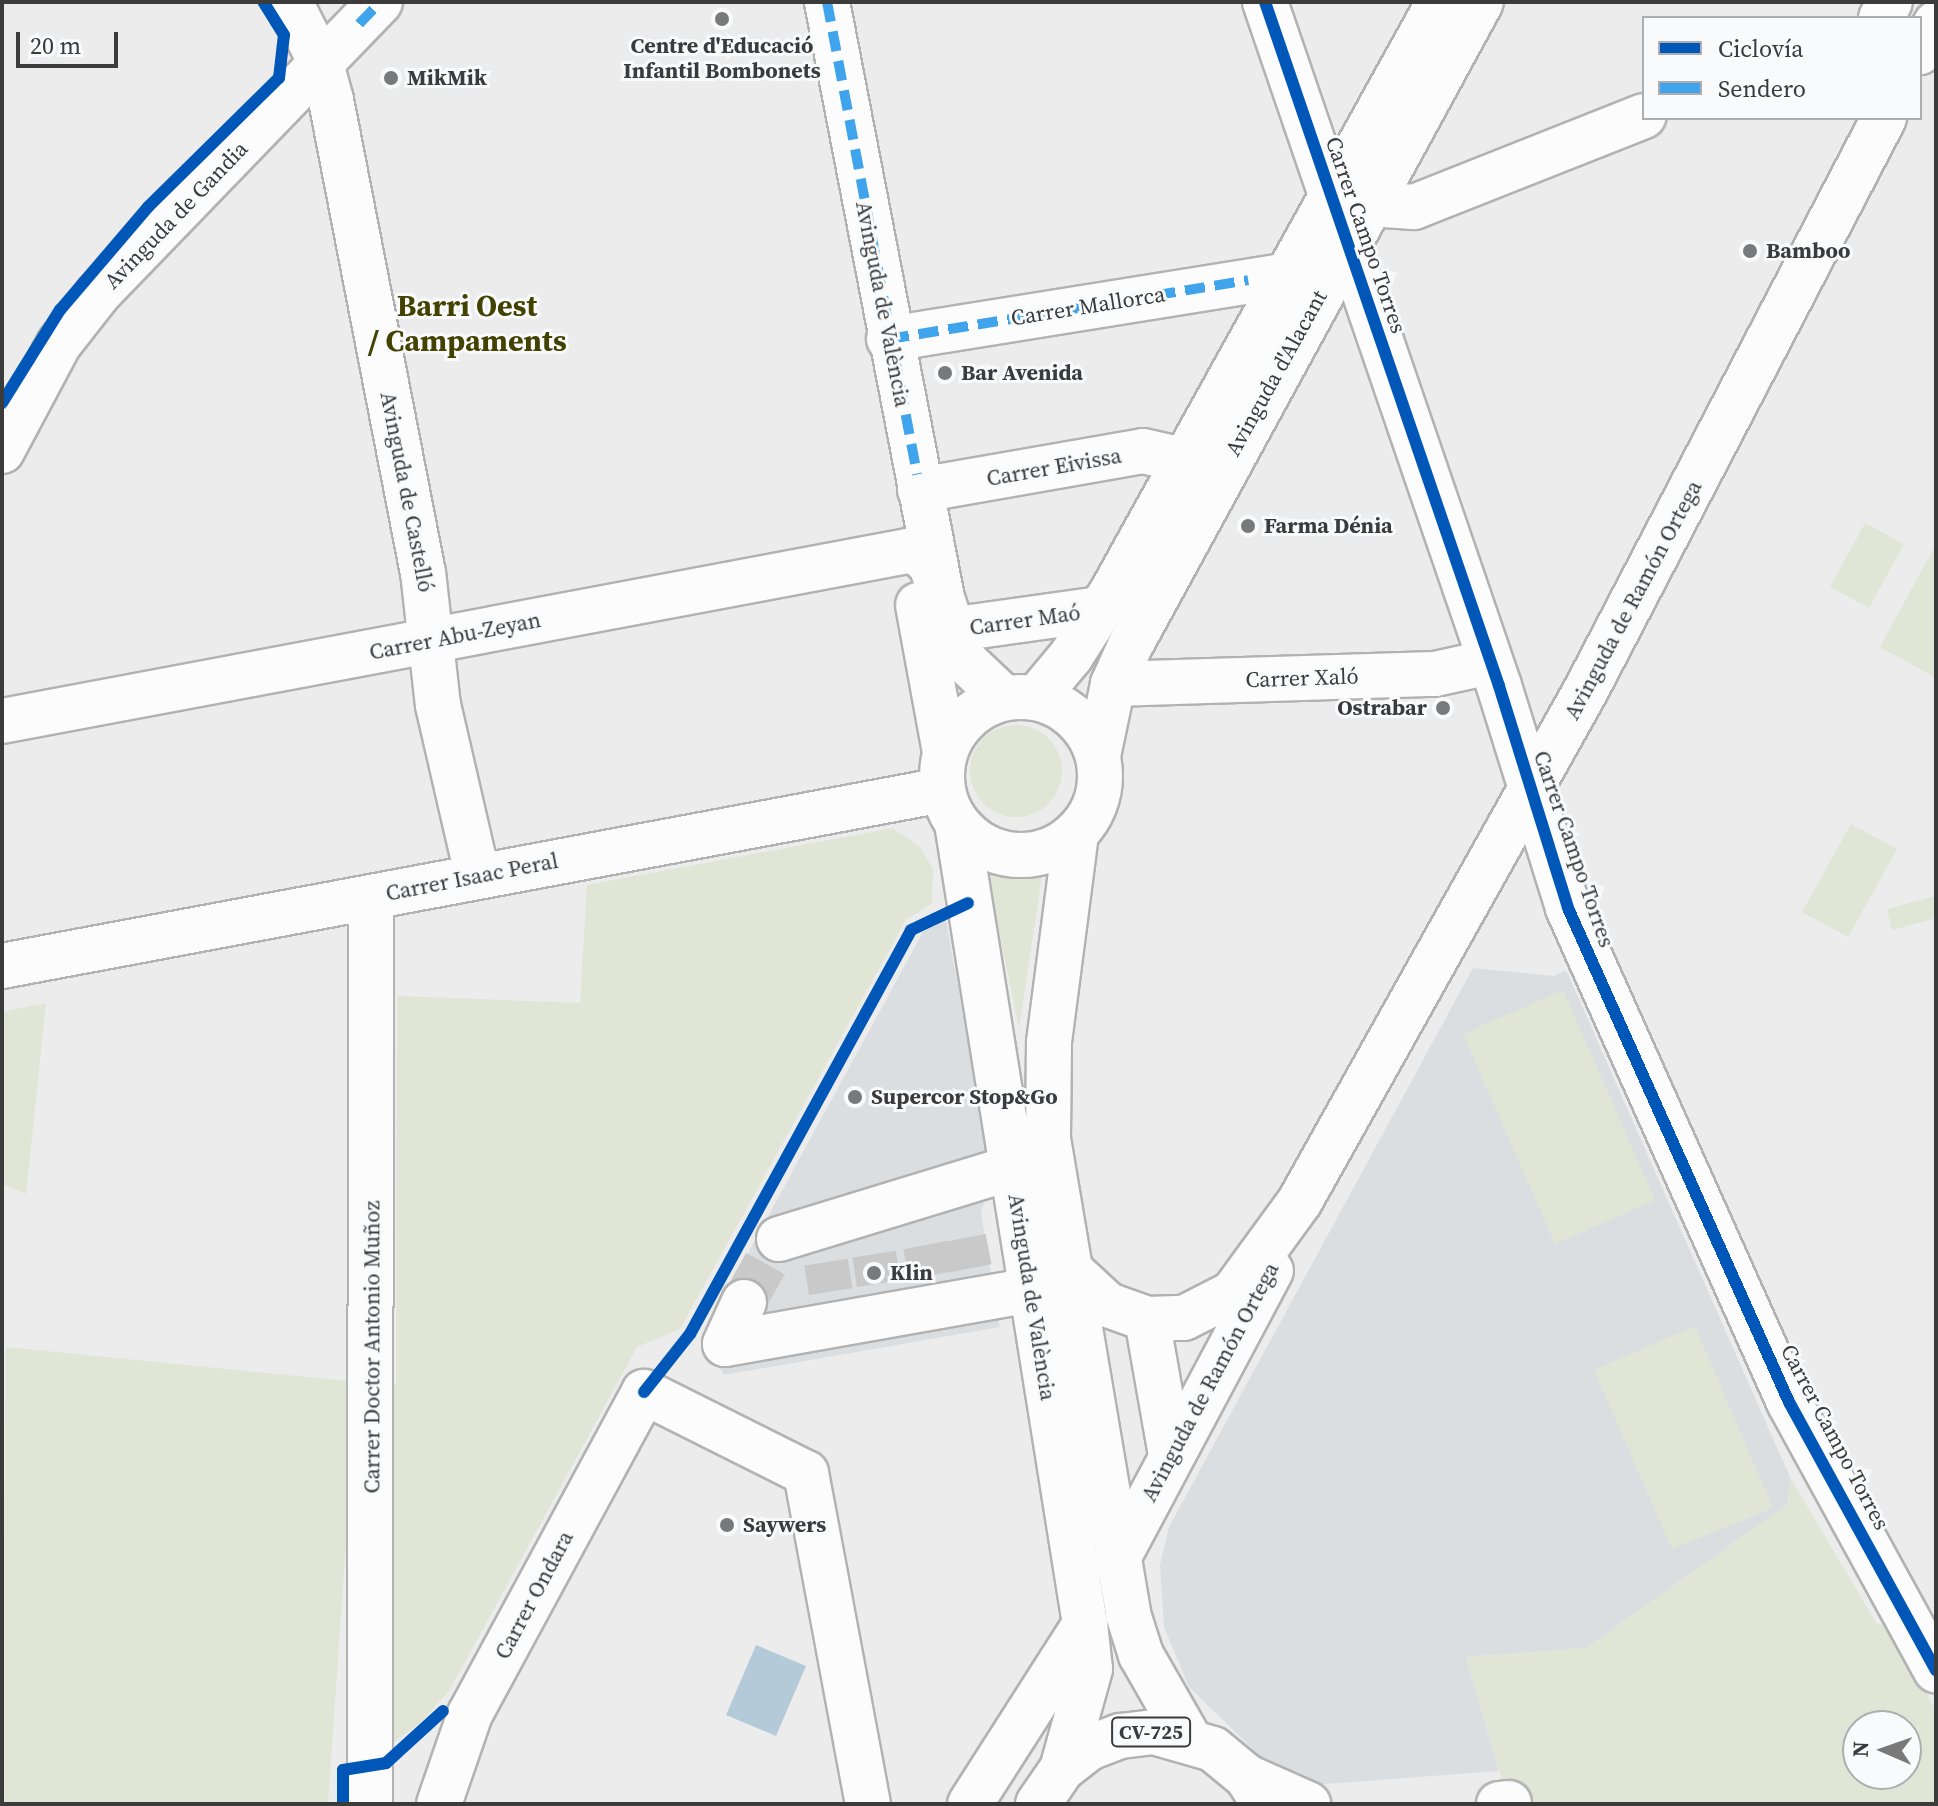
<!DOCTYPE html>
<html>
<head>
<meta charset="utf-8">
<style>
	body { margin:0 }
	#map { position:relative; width:1938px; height:1806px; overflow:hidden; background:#ececed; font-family:"Source Serif 4",serif }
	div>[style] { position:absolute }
	.built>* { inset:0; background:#dadee1 }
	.green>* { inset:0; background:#e0e5d5 }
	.round { border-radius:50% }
	.water>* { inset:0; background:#b5cad9 }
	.minor-tunnel>* { height:44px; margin-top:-22px; transform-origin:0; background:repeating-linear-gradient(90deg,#c9c9ca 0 44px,transparent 0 66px) }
	.roads { filter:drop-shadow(2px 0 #b2b2b2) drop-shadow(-2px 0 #b2b2b2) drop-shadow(0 2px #b2b2b2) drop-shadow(0 -2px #b2b2b2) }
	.minor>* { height:44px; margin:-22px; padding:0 22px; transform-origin:22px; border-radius:22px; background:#fcfcfc }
	.major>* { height:44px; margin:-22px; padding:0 22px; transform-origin:22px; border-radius:22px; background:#fcfcfc }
	.major>.ring { margin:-22px; padding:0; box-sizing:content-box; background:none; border:44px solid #fcfcfc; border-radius:50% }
	.quiet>* { height:10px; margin-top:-5px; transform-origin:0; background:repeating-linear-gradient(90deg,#3fa4ec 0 20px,transparent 0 30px) }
	.cycleway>* { height:12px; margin:-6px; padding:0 6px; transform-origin:6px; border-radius:6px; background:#0057b8 }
	.dots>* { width:22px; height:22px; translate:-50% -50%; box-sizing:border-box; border:4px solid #f8fafb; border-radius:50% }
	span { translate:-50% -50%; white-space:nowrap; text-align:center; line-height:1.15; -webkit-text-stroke:6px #f8fafb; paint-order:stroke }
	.shield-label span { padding:2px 6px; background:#f8fafb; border:2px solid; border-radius:6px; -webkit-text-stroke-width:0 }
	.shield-label { font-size:20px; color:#3b3b3c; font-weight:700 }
	.poi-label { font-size:22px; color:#3b3b3c; font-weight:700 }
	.left { translate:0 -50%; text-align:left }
	.right { translate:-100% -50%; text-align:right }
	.street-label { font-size:22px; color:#3b3b3c }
	.district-label { font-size:30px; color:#434200; font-weight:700 }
	.frame { position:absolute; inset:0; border:4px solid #3b3b3c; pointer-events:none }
	.legend { position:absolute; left:1642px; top:16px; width:280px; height:104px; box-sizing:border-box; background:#f8fafb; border:2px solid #acaeaf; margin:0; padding:10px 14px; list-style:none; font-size:24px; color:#3b3b3c }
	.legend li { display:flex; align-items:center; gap:16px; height:40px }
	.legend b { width:40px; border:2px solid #acaeaf }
	.north { position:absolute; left:1842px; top:1710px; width:80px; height:80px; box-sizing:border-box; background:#f8fafb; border:2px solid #acaeaf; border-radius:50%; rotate:272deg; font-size:22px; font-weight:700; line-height:32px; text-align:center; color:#3b3b3c }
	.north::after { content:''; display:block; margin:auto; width:28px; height:36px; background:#79797a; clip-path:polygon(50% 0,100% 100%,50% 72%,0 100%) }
	.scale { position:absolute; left:16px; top:32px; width:102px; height:36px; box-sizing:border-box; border:4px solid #3b3b3c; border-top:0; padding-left:10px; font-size:24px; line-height:28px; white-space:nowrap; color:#3b3b3c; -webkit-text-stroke:6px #f8fafb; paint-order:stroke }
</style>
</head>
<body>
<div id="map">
	<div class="built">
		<i style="clip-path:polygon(946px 920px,992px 1174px,981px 1213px,1000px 1327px,724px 1375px,701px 1339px,923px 932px)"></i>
		<i style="clip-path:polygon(1473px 968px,1554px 976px,1566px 970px,1790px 1477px,1788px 1504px,1586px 1648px,1466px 1657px,1499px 1771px,1312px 1785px,1284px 1779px,1189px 1687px,1164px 1627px,1160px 1565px,1169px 1527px)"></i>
	</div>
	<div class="green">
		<i style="clip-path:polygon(1865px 523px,1904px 544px,1869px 608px,1830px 587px)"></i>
		<i style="clip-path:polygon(1936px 544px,1936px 678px,1880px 647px)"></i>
		<i class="round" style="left:970px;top:725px;width:92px;height:92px"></i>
		<i style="clip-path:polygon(1851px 824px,1897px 849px,1848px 937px,1802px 912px)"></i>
		<i style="clip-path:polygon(893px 828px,920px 847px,933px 869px,932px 903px,906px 920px,680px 1329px,637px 1347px,449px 1691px,420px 1723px,380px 1752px,382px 1385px,396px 1384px,397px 996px,580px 1003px,587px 885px)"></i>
		<i style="clip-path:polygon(986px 867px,1013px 874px,1043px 869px,1019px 1029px)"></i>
		<i style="clip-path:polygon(1936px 896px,1936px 918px,1892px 930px,1887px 909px)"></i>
		<i style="clip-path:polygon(1563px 990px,1655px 1200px,1555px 1244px,1463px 1034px)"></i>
		<i style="clip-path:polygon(46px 1003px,26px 1194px,2px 1184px,2px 1012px)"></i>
		<i style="clip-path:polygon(1695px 1326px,1773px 1508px,1672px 1549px,1594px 1370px)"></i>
		<i style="clip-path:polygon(6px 1347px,357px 1382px,328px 1804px,2px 1804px)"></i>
		<i style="clip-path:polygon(evenodd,1790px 1477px,1876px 1623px,1896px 1629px,1936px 1712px,1936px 1804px,1509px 1804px,1466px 1657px,1586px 1648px,1788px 1504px,1790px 1477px,1858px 1726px,1906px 1726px,1906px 1774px,1858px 1774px,1858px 1726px)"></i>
	</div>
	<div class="water">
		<i style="clip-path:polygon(756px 1645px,806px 1666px,776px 1736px,726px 1715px)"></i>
	</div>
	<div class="minor-tunnel">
		<i style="left:964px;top:1238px;width:31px;rotate:79deg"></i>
		<i style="left:925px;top:1245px;width:31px;rotate:79deg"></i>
		<i style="left:874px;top:1254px;width:30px;rotate:81deg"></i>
		<i style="left:826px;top:1262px;width:30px;rotate:81deg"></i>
		<i style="left:744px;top:1302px;width:72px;rotate:-60.9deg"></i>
	</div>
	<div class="roads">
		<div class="minor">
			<i style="left:290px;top:2px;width:68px;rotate:63.1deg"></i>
			<i style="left:321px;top:63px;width:38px;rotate:75deg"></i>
			<i style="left:331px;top:100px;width:481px;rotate:79deg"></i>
			<i style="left:423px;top:572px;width:134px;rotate:83.6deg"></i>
			<i style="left:438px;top:705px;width:173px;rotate:77deg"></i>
			<i style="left:827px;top:2px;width:602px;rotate:79.08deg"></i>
			<i style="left:1265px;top:2px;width:723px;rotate:71.11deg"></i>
			<i style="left:1499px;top:686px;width:232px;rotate:72.7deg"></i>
			<i style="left:1568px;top:908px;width:541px;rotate:65.9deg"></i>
			<i style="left:1789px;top:1402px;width:306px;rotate:61.3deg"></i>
			<i style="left:1881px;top:18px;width:18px;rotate:-61deg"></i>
			<i style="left:1920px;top:52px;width:33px;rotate:-61deg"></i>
			<i style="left:1369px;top:204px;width:45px;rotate:3.8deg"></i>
			<i style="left:1414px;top:207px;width:247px;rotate:-21.6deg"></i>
			<i style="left:889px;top:339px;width:404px;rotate:-9.1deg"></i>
			<i style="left:2px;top:451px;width:121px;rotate:-62deg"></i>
			<i style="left:59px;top:344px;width:63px;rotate:-52deg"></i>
			<i style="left:98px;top:294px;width:406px;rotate:-46deg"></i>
			<i style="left:920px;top:490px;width:226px;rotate:-9.9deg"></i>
			<i style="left:1143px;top:451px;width:45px;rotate:12.8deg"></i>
			<i style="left:950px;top:630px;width:151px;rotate:-8deg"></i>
			<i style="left:1113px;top:684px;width:322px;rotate:-1.8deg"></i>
			<i style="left:1435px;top:674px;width:56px;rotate:-12.3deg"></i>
			<i style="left:2px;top:966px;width:956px;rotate:-10.6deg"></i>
			<i style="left:779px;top:1239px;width:223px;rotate:-17deg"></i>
			<i style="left:992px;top:1174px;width:20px;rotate:-3deg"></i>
			<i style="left:1071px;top:1271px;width:50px;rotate:42.6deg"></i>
			<i style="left:1108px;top:1305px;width:41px;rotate:19.7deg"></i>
			<i style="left:1147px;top:1319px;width:37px;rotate:-2deg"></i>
			<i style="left:1184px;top:1318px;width:55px;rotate:-27deg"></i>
			<i style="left:1233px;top:1293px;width:114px;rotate:-53.9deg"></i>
			<i style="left:1300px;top:1201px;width:588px;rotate:-60.77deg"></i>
			<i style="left:1587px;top:688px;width:643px;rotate:-62.48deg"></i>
			<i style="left:744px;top:1302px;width:46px;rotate:114.3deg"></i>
			<i style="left:725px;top:1344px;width:310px;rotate:-10deg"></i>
			<i style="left:1147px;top:1319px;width:138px;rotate:80deg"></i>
			<i style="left:1116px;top:1562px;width:330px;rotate:-62deg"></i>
			<i style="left:1247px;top:1777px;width:67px;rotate:23.9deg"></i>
			<i style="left:370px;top:1804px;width:907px;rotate:-89.94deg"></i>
			<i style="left:439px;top:1804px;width:95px;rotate:-71deg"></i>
			<i style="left:470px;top:1714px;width:366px;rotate:-61.6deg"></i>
			<i style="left:644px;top:1392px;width:181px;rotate:26.6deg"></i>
			<i style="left:806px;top:1473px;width:337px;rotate:79.4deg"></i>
			<i style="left:970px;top:1804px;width:214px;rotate:-57.4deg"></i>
			<i style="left:1499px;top:1804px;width:10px;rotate:-6deg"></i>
		</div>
		<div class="major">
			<i style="left:918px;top:605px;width:149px;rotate:79.6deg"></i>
			<i class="ring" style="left:942px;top:697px;width:114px;height:114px"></i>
			<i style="left:1036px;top:698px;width:55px;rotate:-50.2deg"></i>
			<i style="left:1071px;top:656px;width:78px;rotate:-57.5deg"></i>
			<i style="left:1113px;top:590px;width:672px;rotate:-61deg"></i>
			<i style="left:2px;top:721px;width:922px;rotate:-10.63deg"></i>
			<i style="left:908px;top:551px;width:9px;rotate:6deg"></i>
			<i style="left:917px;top:552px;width:19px;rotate:43deg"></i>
			<i style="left:931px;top:565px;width:98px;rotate:71.6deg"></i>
			<i style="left:962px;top:658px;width:58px;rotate:43.6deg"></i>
			<i style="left:1098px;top:756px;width:74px;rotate:-78.2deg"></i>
			<i style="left:1113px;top:684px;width:42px;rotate:-65.9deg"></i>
			<i style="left:1130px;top:646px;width:733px;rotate:-61.41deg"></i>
			<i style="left:957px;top:823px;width:811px;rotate:80.92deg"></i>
			<i style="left:1085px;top:1624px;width:45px;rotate:83.7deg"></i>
			<i style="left:1090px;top:1669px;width:104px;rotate:105.6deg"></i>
			<i style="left:1076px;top:834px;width:211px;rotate:97.4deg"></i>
			<i style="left:1049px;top:1043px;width:96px;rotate:90.6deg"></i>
			<i style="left:1048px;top:1139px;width:482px;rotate:80.4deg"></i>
			<i style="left:1128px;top:1614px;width:43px;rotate:72.4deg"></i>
			<i style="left:1141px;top:1655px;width:95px;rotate:60.2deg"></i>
			<i style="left:1038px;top:1804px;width:42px;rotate:-55.6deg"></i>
			<i style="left:1062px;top:1769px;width:34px;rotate:-38deg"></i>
			<i style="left:1089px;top:1748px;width:34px;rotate:-21deg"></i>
			<i style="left:1121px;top:1736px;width:33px;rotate:-7deg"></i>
			<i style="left:1154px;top:1732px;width:61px;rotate:16.1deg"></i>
			<i style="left:1213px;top:1749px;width:44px;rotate:39.5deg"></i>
			<i style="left:1247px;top:1777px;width:32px;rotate:58deg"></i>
		</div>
	</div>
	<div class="quiet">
		<i style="left:827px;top:2px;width:481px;rotate:79.2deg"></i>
		<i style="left:359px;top:24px;width:30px;rotate:-46deg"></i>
		<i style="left:889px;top:339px;width:364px;rotate:-9.3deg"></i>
	</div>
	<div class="cycleway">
		<i style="left:1265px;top:2px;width:723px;rotate:71.11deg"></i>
		<i style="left:1499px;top:686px;width:232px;rotate:72.7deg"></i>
		<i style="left:1568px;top:908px;width:541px;rotate:65.9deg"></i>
		<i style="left:1789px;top:1402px;width:306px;rotate:61.3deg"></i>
		<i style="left:2px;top:403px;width:110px;rotate:-58.1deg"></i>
		<i style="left:60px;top:310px;width:135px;rotate:-49.5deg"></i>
		<i style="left:148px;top:207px;width:184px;rotate:-44.6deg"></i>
		<i style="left:279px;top:78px;width:43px;rotate:-83.4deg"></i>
		<i style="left:284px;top:35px;width:39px;rotate:-122deg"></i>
		<i style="left:644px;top:1392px;width:74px;rotate:-51.6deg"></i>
		<i style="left:690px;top:1334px;width:460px;rotate:-61.3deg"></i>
		<i style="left:911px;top:930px;width:63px;rotate:-25.3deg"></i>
		<i style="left:343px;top:1804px;width:34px;rotate:-90deg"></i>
		<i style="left:343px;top:1770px;width:44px;rotate:-9.2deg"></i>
		<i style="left:386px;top:1763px;width:77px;rotate:-42.4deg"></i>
	</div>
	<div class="dots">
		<i style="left:722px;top:19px;background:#79797a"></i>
		<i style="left:391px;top:78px;background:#79797a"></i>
		<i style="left:1750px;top:251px;background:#79797a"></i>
		<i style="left:945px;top:373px;background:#79797a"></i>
		<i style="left:1248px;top:526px;background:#79797a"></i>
		<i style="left:1443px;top:708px;background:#79797a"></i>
		<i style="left:855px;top:1097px;background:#79797a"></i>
		<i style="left:874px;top:1273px;background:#79797a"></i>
		<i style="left:727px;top:1525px;background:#79797a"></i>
	</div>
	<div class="shield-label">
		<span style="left:1151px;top:1732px">CV-725</span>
	</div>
	<div class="poi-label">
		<span style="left:722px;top:58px">Centre d'Educació<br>Infantil Bombonets</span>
		<span class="left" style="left:407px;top:78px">MikMik</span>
		<span class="left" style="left:1766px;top:251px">Bamboo</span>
		<span class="left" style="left:961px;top:373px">Bar Avenida</span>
		<span class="left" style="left:1264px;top:526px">Farma Dénia</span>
		<span class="right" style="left:1427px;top:708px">Ostrabar</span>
		<span class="left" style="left:871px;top:1097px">Supercor Stop&amp;Go</span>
		<span class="left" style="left:890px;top:1273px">Klin</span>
		<span class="left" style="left:743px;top:1525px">Saywers</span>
	</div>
	<div class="street-label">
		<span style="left:176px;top:215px;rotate:-46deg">Avinguda de Gandia</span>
		<span style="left:1366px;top:235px;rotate:71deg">Carrer Campo Torres</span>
		<span style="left:883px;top:304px;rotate:79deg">Avinguda de València</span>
		<span style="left:1088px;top:306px;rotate:-9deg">Carrer Mallorca</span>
		<span style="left:1276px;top:373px;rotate:-61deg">Avinguda d'Alacant</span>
		<span style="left:1054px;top:467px;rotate:-10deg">Carrer Eivissa</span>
		<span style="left:407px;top:492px;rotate:79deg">Avinguda de Castelló</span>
		<span style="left:1633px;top:600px;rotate:-62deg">Avinguda de Ramón Ortega</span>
		<span style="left:1025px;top:620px;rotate:-8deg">Carrer Maó</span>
		<span style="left:455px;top:636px;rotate:-11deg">Carrer Abu-Zeyan</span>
		<span style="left:1302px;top:678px;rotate:-2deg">Carrer Xaló</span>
		<span style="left:1574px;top:849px;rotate:71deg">Carrer Campo Torres</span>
		<span style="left:472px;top:877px;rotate:-11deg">Carrer Isaac Peral</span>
		<span style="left:1032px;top:1297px;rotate:81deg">Avinguda de València</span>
		<span style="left:372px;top:1347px;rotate:-90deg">Carrer Doctor Antonio Muñoz</span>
		<span style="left:1210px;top:1382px;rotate:-62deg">Avinguda de Ramón Ortega</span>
		<span style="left:1835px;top:1437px;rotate:62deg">Carrer Campo Torres</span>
		<span style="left:534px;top:1595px;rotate:-62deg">Carrer Ondara</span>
	</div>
	<div class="district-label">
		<span style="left:467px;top:323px">Barri Oest<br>/ Campaments</span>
	</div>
	<div class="frame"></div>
	<ul class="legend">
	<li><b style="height:10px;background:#0057b8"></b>Ciclovía</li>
	<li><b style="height:10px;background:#3fa4ec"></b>Sendero</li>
	</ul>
	<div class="north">N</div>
	<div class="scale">20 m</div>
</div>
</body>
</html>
